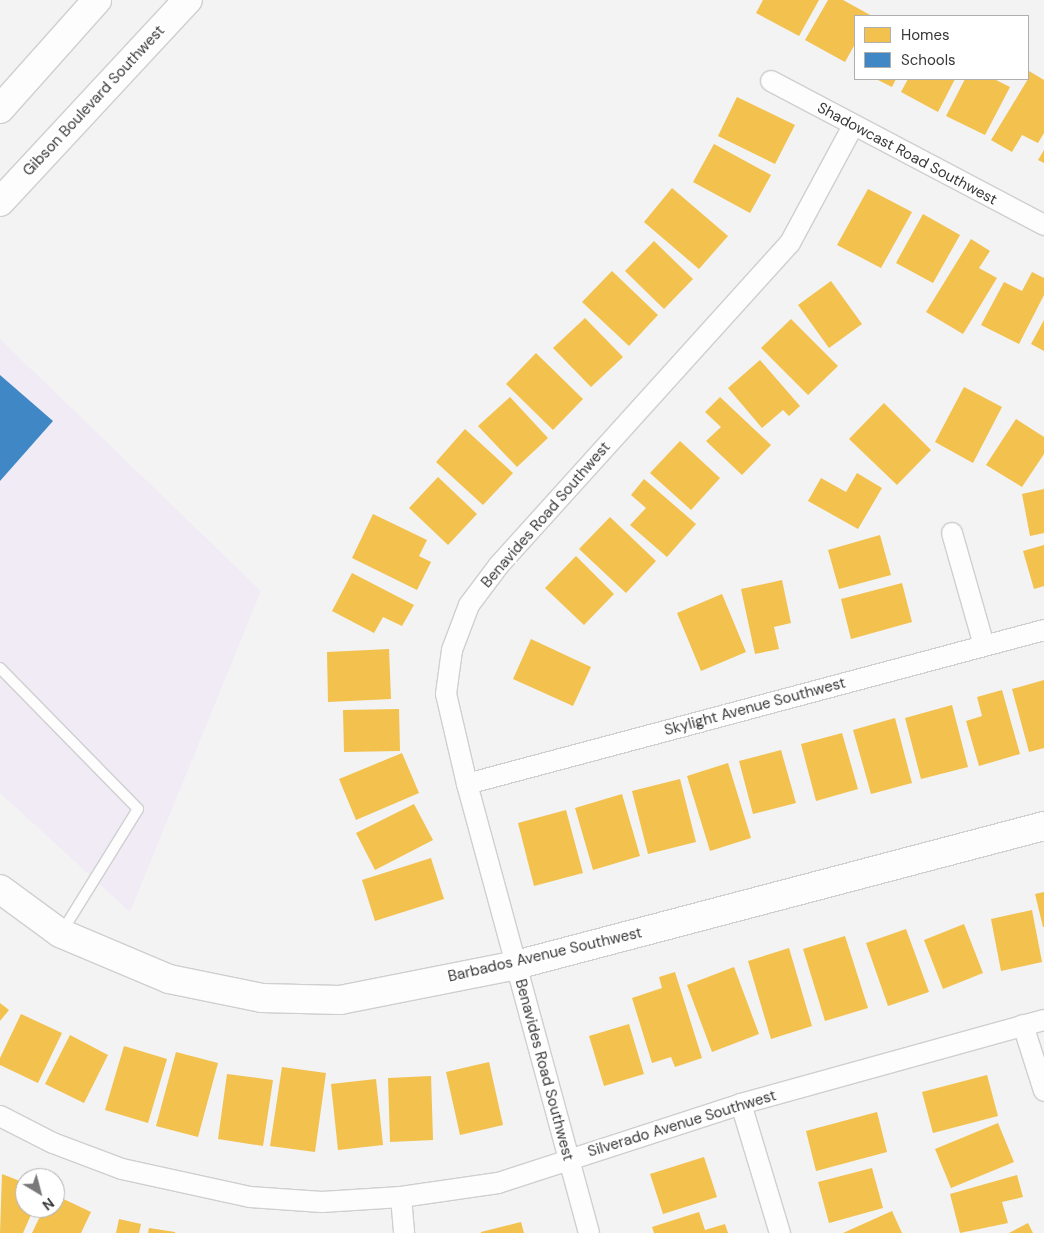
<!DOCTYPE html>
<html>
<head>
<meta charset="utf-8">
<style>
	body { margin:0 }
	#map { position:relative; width:1044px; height:1233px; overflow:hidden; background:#f3f3f3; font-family:"DM Sans",sans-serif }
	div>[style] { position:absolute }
	.education>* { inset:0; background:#f1ebf6 }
	.homes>* { inset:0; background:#f2c14e }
	.schools>* { inset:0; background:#3f88c5 }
	.roads { filter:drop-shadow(1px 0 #cfcfd0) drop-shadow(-1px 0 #cfcfd0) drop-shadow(0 1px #cfcfd0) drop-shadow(0 -1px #cfcfd0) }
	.lane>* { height:10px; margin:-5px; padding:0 5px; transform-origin:5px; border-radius:5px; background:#fdfdfd }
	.street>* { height:20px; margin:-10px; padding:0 10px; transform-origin:10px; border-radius:10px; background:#fdfdfd }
	.secondary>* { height:28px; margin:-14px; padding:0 14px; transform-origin:14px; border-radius:14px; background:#fdfdfd }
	span { translate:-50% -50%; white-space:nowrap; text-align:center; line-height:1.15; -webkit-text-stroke:5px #fff; paint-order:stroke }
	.street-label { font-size:15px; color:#383839 }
	.legend { position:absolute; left:854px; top:15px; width:175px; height:65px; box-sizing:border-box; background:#fff; border:1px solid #afafb0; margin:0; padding:6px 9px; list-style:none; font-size:15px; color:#383839 }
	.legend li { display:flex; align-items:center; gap:10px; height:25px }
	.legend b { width:25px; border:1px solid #afafb0 }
	.north { position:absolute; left:15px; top:1168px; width:50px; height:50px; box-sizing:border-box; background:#fff; border:1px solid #afafb0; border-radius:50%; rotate:143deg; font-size:14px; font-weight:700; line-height:20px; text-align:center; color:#383839 }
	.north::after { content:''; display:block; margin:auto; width:18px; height:22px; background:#79797a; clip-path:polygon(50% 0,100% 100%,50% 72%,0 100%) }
</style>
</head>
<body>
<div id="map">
	<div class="education">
		<i style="clip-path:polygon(0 339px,261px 591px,130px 912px,0 793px)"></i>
	</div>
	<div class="homes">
		<i style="clip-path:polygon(763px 0,819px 0,799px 36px,756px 13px)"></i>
		<i style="clip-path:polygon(828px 0,843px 0,872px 16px,855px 16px,855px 44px,845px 62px,805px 40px)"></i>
		<i style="clip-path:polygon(1029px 71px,1044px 80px,1044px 133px,1038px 143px,1022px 135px,1012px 152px,991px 140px,1028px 79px)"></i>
		<i style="clip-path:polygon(876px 79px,896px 79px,892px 87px)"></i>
		<i style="clip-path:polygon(908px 79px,955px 79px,938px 112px,901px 92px)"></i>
		<i style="clip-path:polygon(965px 79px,994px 79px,1010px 87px,985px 135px,946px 116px)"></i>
		<i style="clip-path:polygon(737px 97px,795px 125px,775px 164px,718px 136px)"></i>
		<i style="clip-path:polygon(714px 144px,771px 175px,750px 213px,693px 182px)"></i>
		<i style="clip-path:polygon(1044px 150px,1044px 163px,1038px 160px)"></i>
		<i style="clip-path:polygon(672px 188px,728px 236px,699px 269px,644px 222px)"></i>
		<i style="clip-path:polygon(868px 189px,912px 212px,881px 268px,837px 245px)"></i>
		<i style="clip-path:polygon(923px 214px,960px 235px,933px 283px,896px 263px)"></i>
		<i style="clip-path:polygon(971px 239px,990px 251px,979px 268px,997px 278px,963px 334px,926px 312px)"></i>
		<i style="clip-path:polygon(654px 241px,693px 279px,664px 309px,625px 271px)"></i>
		<i style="clip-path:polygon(612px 271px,658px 315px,629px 346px,582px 302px)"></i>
		<i style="clip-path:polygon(1032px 272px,1044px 278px,1044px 295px,1019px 344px,981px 325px,1004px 282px,1022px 291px)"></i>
		<i style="clip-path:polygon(831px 281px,862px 324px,829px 348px,798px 305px)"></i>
		<i style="clip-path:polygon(585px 318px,623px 357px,591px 387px,553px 348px)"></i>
		<i style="clip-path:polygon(791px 319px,838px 366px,808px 395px,761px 348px)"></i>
		<i style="clip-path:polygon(1044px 320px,1044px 351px,1031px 344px)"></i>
		<i style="clip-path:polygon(536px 353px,583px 399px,553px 430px,506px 384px)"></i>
		<i style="clip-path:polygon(760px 360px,800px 406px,789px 416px,783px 410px,762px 428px,728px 388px)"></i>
		<i style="clip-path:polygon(964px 387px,1002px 407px,973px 463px,935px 442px)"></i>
		<i style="clip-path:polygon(510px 397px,548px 438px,517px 467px,478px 426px)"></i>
		<i style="clip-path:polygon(720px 397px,771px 445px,742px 475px,706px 441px,721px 427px,705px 412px)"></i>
		<i style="clip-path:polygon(884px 403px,931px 450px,897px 485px,849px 439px)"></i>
		<i style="clip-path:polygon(1016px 419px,1044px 437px,1044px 454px,1022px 487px,986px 465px)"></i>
		<i style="clip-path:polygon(465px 429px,513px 473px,483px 505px,436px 462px)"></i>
		<i style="clip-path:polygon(680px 441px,720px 478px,691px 510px,650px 473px)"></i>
		<i style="clip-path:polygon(857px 473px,882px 488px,858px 529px,808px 501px,821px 478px,846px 492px)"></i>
		<i style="clip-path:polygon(438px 477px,477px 514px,448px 545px,409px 508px)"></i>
		<i style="clip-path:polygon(644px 479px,696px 524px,667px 557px,630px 525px,646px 508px,631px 495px)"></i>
		<i style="clip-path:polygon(1044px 489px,1044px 533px,1030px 536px,1022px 494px)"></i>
		<i style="clip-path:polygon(373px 514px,427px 540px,419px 556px,431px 562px,417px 590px,352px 558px)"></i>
		<i style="clip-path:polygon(610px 517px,656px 561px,626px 593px,579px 549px)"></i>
		<i style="clip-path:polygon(880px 535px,891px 575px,839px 589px,828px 550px)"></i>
		<i style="clip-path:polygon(1044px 545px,1044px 586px,1034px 589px,1023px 551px)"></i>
		<i style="clip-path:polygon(576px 556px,614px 594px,584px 625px,545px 588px)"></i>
		<i style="clip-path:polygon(352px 573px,414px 605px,402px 626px,383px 617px,374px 633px,332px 611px)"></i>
		<i style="clip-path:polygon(782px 580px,791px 623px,774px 627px,779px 649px,755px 654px,741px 589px)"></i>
		<i style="clip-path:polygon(902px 583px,912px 622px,851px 639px,841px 599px)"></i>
		<i style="clip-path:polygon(722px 594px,746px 652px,701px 671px,677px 613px)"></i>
		<i style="clip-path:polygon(531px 639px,591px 667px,573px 706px,513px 679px)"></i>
		<i style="clip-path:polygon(389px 649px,391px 699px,328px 702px,327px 652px)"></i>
		<i style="clip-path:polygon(1044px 680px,1044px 748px,1029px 752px,1012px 689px)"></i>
		<i style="clip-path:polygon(1002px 690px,1020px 754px,979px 766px,966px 721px,982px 716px,977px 697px)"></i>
		<i style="clip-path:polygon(952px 705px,968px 767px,921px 779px,905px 718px)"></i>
		<i style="clip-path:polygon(399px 709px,400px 751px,344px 752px,343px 710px)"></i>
		<i style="clip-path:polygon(895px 718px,912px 783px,871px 794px,853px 730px)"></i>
		<i style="clip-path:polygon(842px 733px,858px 789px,816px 801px,801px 744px)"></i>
		<i style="clip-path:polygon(781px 750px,796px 803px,753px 814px,739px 761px)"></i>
		<i style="clip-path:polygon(402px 753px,419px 793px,356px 820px,339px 779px)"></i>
		<i style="clip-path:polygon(728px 763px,751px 838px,710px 851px,687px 776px)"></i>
		<i style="clip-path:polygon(680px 779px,696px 842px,648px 854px,632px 791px)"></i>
		<i style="clip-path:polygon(622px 794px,640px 856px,593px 870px,575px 808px)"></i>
		<i style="clip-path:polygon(414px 804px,433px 840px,375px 870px,356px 833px)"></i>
		<i style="clip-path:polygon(566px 810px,583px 873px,534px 886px,518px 823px)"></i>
		<i style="clip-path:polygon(431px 858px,444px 899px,375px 921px,362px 880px)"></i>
		<i style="clip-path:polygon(1044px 892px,1044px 927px,1043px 927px,1035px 894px)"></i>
		<i style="clip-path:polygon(1032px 910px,1042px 962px,1001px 971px,991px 919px)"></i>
		<i style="clip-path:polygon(964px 924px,983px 973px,943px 989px,924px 940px)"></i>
		<i style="clip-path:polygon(906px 929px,929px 992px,888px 1006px,866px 943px)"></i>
		<i style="clip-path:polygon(845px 936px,868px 1008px,825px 1021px,803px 949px)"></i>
		<i style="clip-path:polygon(789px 948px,812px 1026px,771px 1039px,748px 961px)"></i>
		<i style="clip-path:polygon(734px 967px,759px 1034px,712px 1052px,687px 985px)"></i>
		<i style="clip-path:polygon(675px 972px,702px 1058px,675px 1067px,671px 1057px,652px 1063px,632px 998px,662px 988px,659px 977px)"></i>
		<i style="clip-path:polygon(0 1003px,9px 1010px,0 1021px)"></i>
		<i style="clip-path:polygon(21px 1014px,62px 1033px,38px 1083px,0 1065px,0 1058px)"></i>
		<i style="clip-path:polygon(629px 1024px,644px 1074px,604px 1086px,589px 1036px)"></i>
		<i style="clip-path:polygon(70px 1035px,108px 1055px,84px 1103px,45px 1084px)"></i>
		<i style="clip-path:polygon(124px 1046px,167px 1059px,148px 1123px,105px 1110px)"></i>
		<i style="clip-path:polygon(176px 1052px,218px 1063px,198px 1137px,156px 1126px)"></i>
		<i style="clip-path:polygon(489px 1062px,503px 1125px,460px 1135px,446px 1072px)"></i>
		<i style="clip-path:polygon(282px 1067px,326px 1073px,315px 1152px,270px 1146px)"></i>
		<i style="clip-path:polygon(227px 1074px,273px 1080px,263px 1146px,218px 1139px)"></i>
		<i style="clip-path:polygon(987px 1075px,998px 1116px,933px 1133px,922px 1092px)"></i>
		<i style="clip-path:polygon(431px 1076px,433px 1140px,390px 1142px,388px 1078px)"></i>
		<i style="clip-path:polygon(376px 1079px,383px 1145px,338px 1150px,331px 1084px)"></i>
		<i style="clip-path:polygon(877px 1112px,887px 1152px,816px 1171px,806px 1131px)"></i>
		<i style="clip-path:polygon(998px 1123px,1014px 1162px,951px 1188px,935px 1149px)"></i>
		<i style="clip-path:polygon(704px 1157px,717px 1197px,663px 1214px,650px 1174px)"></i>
		<i style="clip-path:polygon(872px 1168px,883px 1208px,829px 1223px,818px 1182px)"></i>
		<i style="clip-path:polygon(2px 1174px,25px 1183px,25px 1208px,34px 1208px,23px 1233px,0 1233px)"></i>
		<i style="clip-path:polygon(1017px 1175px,1023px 1197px,1002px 1202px,1008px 1223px,960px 1233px,950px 1194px)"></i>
		<i style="clip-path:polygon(55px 1195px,91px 1212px,81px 1233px,32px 1233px,44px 1208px,55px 1208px)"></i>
		<i style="clip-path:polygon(892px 1211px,902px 1233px,843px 1233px)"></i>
		<i style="clip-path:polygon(699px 1212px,705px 1230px,725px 1224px,728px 1233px,654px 1233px,652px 1227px)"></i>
		<i style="clip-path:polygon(119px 1219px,141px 1224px,139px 1233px,116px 1233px)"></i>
		<i style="clip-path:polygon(521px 1222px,524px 1233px,481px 1233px,481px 1232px)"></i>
		<i style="clip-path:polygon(1028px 1223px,1033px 1233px,1009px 1233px)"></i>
		<i style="clip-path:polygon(149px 1228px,175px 1232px,175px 1233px,148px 1233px)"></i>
	</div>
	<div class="schools">
		<i style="clip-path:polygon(0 375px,53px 421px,0 481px)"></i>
	</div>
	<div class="roads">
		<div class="lane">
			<i style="left:0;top:668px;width:197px;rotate:45.6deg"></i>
			<i style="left:138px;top:809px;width:146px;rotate:121.8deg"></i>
		</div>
		<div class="street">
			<i style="left:771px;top:81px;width:309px;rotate:27.8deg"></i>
			<i style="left:952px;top:533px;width:116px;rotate:74.1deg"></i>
			<i style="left:467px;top:784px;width:597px;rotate:-14.94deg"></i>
			<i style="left:1023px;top:1025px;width:69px;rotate:72.3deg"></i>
			<i style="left:741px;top:1104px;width:135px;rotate:73.2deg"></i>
			<i style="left:0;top:1116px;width:59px;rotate:27deg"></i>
			<i style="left:53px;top:1143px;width:74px;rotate:20.6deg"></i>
			<i style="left:122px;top:1169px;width:131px;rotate:12.3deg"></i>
			<i style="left:250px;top:1197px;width:72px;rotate:4deg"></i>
			<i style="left:322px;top:1202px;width:79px;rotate:-3.6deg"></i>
			<i style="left:401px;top:1197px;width:98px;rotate:-8.2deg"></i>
			<i style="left:498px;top:1183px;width:256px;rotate:-18deg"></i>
			<i style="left:741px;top:1104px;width:314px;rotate:-15.5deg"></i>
			<i style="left:401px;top:1197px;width:36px;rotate:85deg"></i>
			<i style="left:589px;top:1233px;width:465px;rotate:-105.2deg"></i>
			<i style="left:467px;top:784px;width:92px;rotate:-103.1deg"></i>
			<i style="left:446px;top:694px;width:44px;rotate:-82.2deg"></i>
			<i style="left:452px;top:650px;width:48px;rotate:-69.3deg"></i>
			<i style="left:469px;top:605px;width:50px;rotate:-53.1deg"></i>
			<i style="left:499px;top:565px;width:434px;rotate:-47.9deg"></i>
			<i style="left:790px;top:243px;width:133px;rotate:-61.7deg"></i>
		</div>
		<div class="secondary">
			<i style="left:0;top:109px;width:146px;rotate:-48.3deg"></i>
			<i style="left:0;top:202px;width:276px;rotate:-47.1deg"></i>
			<i style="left:0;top:889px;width:74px;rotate:36.3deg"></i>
			<i style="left:60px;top:933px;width:118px;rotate:22.9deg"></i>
			<i style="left:169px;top:979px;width:95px;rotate:11.5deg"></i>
			<i style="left:262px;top:998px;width:78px;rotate:1.5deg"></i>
			<i style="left:340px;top:1000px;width:179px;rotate:-11.2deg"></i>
			<i style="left:516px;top:965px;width:546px;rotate:-14.75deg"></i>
		</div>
	</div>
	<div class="street-label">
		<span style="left:94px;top:101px;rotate:-47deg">Gibson Boulevard Southwest</span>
		<span style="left:907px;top:154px;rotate:28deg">Shadowcast Road Southwest</span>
		<span style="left:546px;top:515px;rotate:-49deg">Benavides Road Southwest</span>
		<span style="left:755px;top:707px;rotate:-15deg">Skylight Avenue Southwest</span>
		<span style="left:545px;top:955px;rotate:-13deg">Barbados Avenue Southwest</span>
		<span style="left:544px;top:1070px;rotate:75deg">Benavides Road Southwest</span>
		<span style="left:682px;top:1124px;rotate:-17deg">Silverado Avenue Southwest</span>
	</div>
	<ul class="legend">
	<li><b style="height:14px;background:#f2c14e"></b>Homes</li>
	<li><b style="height:14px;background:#3f88c5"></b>Schools</li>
	</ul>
	<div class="north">N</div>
</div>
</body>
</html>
